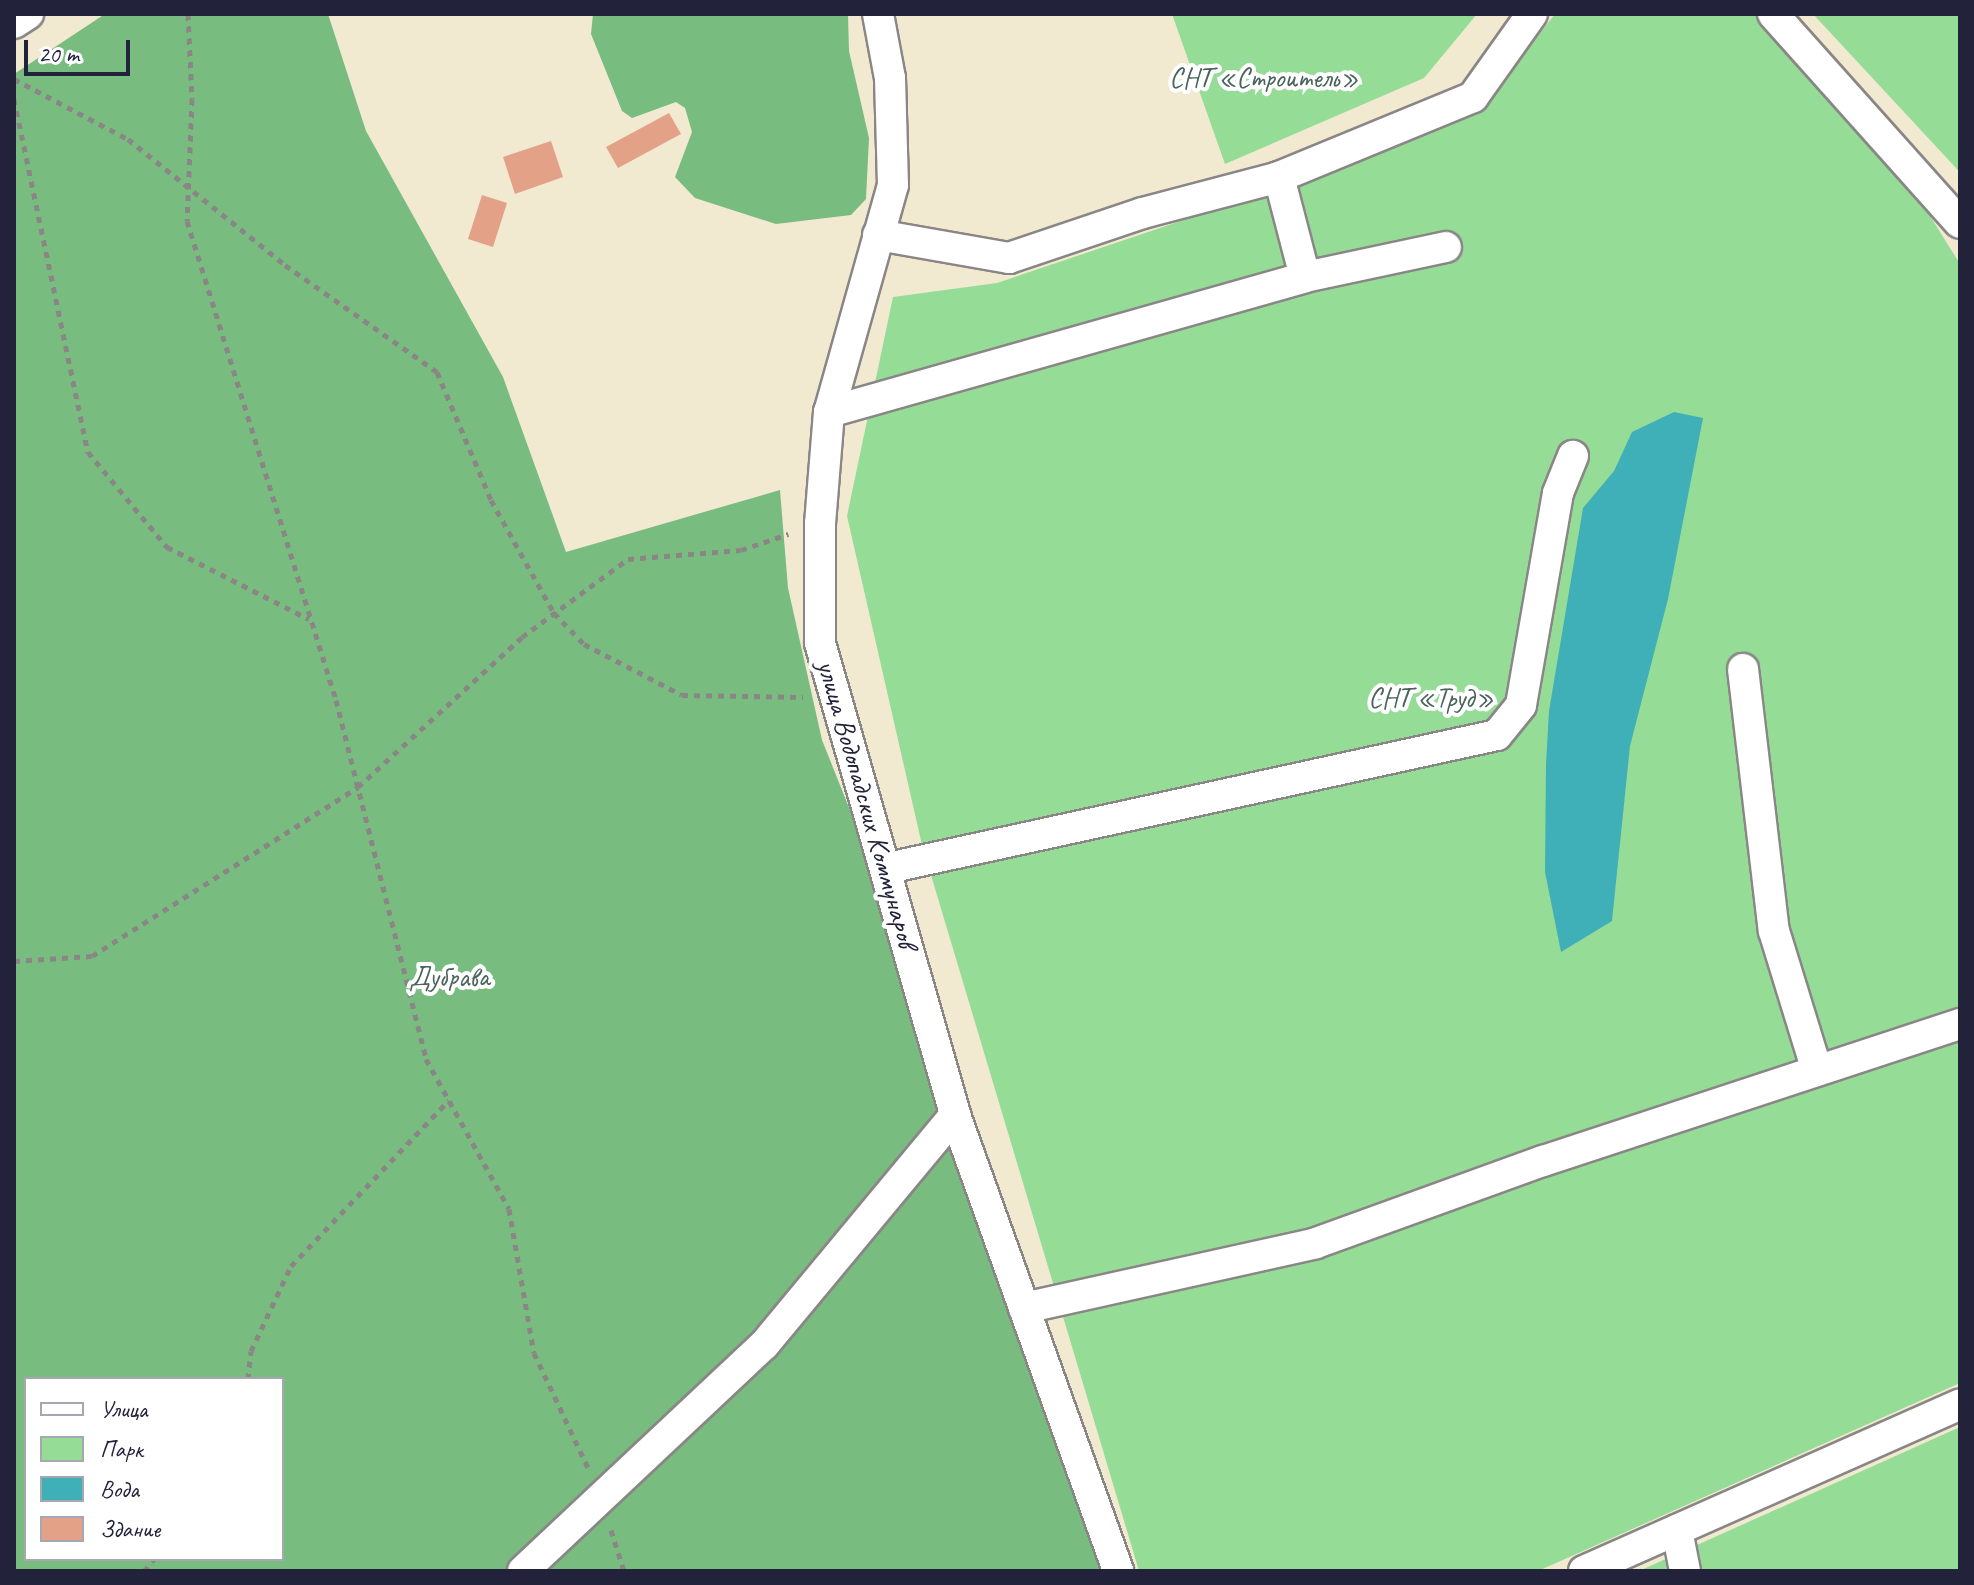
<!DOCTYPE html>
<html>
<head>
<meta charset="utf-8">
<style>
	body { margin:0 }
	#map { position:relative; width:1974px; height:1585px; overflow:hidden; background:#f2e9d1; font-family:Caveat,sans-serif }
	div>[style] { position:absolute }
	.green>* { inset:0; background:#95dc97 }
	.forest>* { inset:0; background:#78bc80 }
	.water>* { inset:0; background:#3fb0b7 }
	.building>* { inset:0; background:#e3a287 }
	.path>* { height:5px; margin-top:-2.5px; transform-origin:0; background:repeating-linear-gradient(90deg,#8a8686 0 6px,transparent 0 12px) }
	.roads { filter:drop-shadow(2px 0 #8a8686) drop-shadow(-2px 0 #8a8686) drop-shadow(0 2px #8a8686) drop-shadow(0 -2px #8a8686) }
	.street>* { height:30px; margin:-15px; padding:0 15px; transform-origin:15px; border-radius:15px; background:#fff }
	span { translate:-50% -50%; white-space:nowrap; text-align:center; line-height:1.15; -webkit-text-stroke:8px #fff; paint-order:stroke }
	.park-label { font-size:28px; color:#4a635b }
	.street-label { font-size:28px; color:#22223b }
	.frame { position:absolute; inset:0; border:16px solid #22223b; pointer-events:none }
	.legend { position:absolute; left:24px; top:1377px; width:260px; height:184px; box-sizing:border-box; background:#fff; border:2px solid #a7a7b1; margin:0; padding:10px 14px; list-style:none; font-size:24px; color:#22223b }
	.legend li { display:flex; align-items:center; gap:16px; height:40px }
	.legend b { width:40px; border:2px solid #a7a7b1 }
	.scale { position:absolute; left:24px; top:40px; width:106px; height:36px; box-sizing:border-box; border:4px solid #22223b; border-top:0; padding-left:10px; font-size:24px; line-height:28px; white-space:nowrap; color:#22223b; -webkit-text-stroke:6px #fff; paint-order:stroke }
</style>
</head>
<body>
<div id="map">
	<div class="green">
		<i style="clip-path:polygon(1172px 14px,1477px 14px,1424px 78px,1225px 164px)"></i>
		<i style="clip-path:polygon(1555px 14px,1757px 14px,1917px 195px,1960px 264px,1960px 1383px,1538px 1571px,1139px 1571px,922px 845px,847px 516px,893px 297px,997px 283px,1382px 153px,1485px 104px)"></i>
		<i style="clip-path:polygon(1813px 14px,1960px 14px,1960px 173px,1956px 168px)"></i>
		<i style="clip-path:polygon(1960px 1427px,1960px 1571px,1639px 1571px)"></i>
	</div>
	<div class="forest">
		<i style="clip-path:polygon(evenodd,105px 14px,328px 14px,366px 131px,503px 377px,566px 552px,780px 490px,788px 588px,822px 740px,929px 1008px,1114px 1571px,14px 1571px,14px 74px,105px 14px,26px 1379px,282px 1379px,282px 1559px,26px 1559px,26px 1379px)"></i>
		<i style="clip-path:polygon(593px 14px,848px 14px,849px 51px,869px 138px,866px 199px,851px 215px,776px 224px,695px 198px,675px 177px,692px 132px,685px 108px,676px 102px,632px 118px,622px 111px,591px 34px)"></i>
	</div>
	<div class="water">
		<i style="clip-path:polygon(1674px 412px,1703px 418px,1668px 599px,1630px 746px,1612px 921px,1561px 952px,1545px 872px,1546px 764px,1549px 711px,1583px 508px,1614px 471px,1632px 432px)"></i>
	</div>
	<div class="building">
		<i style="clip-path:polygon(669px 113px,681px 134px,618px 168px,606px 147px)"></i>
		<i style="clip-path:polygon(551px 141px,563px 177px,515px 194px,503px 157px)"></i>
		<i style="clip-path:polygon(482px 195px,507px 203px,493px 247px,468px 239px)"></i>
	</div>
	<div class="path">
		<i style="left:188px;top:14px;width:85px;rotate:87.3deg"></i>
		<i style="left:192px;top:99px;width:122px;rotate:92.3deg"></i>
		<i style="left:187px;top:221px;width:502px;rotate:72.72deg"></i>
		<i style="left:336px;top:700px;width:370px;rotate:75.9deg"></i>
		<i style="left:426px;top:1059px;width:171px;rotate:61deg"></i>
		<i style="left:509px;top:1209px;width:146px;rotate:80.2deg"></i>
		<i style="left:534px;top:1353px;width:127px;rotate:64.8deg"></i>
		<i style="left:14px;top:79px;width:129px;rotate:27.8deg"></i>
		<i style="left:128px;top:139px;width:201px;rotate:38.7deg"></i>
		<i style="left:285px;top:265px;width:186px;rotate:35.1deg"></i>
		<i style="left:437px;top:372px;width:139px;rotate:67.1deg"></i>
		<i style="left:491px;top:500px;width:129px;rotate:60.9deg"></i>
		<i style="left:554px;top:613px;width:43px;rotate:45.9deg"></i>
		<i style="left:584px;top:644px;width:110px;rotate:27.5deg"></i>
		<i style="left:682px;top:695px;width:121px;rotate:0.9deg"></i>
		<i style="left:14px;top:99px;width:361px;rotate:78.2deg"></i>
		<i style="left:88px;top:452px;width:124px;rotate:50.3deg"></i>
		<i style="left:167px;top:547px;width:159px;rotate:26.9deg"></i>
		<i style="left:14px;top:961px;width:78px;rotate:-3.7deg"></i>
		<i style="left:92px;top:956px;width:315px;rotate:-32.4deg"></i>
		<i style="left:358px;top:787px;width:222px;rotate:-42.4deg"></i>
		<i style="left:522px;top:637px;width:132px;rotate:-36.3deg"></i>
		<i style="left:628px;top:559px;width:113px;rotate:-4.6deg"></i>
		<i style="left:741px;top:550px;width:50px;rotate:-18.8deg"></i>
		<i style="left:248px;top:1379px;width:28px;rotate:-84deg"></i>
		<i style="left:251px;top:1351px;width:94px;rotate:-64.8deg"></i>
		<i style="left:291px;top:1266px;width:229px;rotate:-46.4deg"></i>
		<i style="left:611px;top:1530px;width:43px;rotate:72.4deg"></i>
		<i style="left:144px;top:1571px;width:16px;rotate:-50deg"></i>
	</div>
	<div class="roads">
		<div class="street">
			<i style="left:878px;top:14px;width:65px;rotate:79.4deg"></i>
			<i style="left:890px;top:78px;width:107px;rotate:88.4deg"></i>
			<i style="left:893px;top:185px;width:236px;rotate:105.7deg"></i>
			<i style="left:829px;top:412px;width:111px;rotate:94.6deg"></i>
			<i style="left:820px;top:523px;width:120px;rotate:90deg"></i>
			<i style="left:820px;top:643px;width:491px;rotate:74deg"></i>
			<i style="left:955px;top:1115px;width:484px;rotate:70.3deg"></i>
			<i style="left:1773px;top:14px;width:280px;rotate:48.2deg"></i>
			<i style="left:14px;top:23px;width:17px;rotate:-33deg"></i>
			<i style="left:1279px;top:177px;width:103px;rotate:75.4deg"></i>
			<i style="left:878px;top:235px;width:133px;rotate:10deg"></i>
			<i style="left:1009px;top:258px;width:141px;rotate:-18.6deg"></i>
			<i style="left:1143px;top:213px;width:141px;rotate:-14.8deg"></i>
			<i style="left:1279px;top:177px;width:210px;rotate:-22.4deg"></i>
			<i style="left:1473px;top:97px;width:102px;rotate:-54.6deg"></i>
			<i style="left:829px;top:412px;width:495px;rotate:-15.8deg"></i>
			<i style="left:1305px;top:277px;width:144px;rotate:-12deg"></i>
			<i style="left:1743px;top:669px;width:264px;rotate:83.3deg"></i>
			<i style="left:1774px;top:931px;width:146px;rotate:72.9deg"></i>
			<i style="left:888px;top:868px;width:623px;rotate:-12.32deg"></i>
			<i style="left:1497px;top:735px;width:38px;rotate:-51deg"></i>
			<i style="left:1521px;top:705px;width:215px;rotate:-80.1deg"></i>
			<i style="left:1558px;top:493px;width:40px;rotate:-68deg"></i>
			<i style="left:1024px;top:1308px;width:299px;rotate:-12.5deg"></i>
			<i style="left:1316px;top:1243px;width:241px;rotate:-19.9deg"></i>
			<i style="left:1543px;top:1161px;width:439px;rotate:-18.2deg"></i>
			<i style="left:1677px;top:1530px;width:42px;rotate:79deg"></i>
			<i style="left:523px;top:1571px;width:330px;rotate:-43.2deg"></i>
			<i style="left:764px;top:1345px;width:299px;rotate:-50.3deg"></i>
			<i style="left:1584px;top:1571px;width:411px;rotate:-23.9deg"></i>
		</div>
	</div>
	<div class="park-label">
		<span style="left:1264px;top:78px">СНТ «Строитель»</span>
		<span style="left:1431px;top:698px">СНТ «Труд»</span>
		<span style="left:449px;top:977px">Дубрава</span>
	</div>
	<div class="street-label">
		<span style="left:867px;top:804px;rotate:74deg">улица Водопадских Коммунаров</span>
	</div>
	<div class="frame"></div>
	<ul class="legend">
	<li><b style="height:10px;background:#fff"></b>Улица</li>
	<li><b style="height:22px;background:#95dc97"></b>Парк</li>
	<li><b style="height:22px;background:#3fb0b7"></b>Вода</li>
	<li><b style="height:22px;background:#e3a287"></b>Здание</li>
	</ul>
	<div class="scale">20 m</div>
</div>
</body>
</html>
